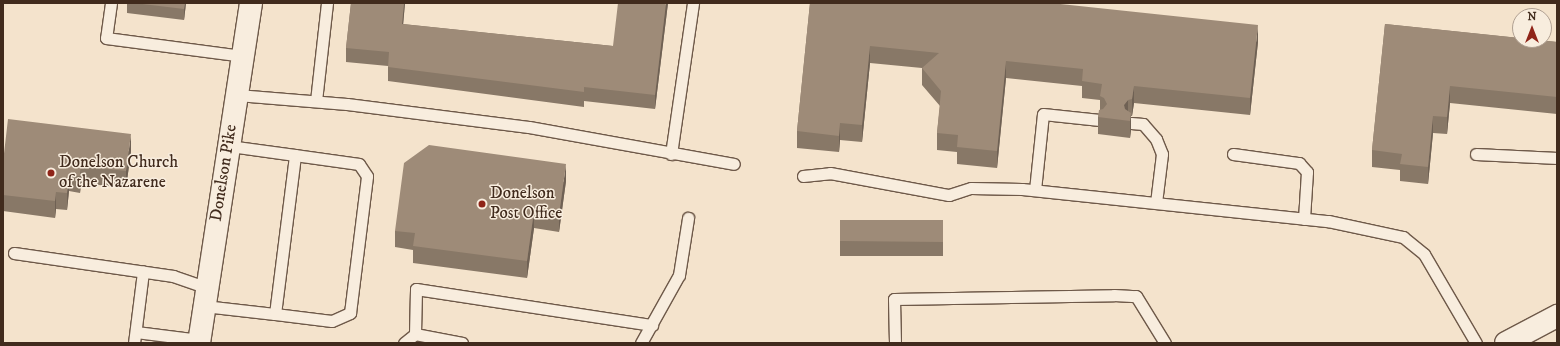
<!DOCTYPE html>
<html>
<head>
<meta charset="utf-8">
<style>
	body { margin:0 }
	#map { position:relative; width:1560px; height:346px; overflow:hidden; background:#f4e3cc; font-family:"IM FELL DW Pica",serif }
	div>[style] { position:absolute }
	.roads { filter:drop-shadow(1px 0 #6e5949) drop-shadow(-1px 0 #6e5949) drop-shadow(0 1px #6e5949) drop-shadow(0 -1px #6e5949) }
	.service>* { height:11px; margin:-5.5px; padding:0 5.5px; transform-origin:5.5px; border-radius:5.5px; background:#f8edde }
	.tertiary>* { height:22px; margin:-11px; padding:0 11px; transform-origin:11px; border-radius:11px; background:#f8edde }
	.secondary>* { height:22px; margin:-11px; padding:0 11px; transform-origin:11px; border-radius:11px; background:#f8edde }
	.wall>* { inset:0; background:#887867 }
	.shaded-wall>* { inset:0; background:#6f6154 }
	.building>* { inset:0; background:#9e8b78 }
	.dots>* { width:11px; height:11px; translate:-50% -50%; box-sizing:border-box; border:2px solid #f8edde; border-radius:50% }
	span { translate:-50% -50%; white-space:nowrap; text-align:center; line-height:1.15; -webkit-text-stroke:3px #f8edde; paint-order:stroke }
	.poi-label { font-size:17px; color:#412b1d }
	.left { translate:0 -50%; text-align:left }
	.street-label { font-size:17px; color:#412b1d }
	.frame { position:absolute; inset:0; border:4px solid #412b1d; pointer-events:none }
	.north { position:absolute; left:1512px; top:8px; width:40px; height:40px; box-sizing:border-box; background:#f8edde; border:1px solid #af9f91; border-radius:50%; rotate:0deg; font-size:11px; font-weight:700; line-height:16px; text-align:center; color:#412b1d }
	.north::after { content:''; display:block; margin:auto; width:14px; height:18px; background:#8f2418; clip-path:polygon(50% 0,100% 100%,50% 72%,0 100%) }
</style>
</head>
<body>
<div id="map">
	<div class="roads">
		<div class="service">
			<i style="left:111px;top:3px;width:35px;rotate:98deg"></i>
			<i style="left:106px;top:38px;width:137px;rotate:7.5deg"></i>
			<i style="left:237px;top:95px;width:110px;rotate:4.7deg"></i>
			<i style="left:347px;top:104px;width:183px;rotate:7.2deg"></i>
			<i style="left:529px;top:127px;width:208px;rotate:10.2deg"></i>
			<i style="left:316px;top:101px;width:99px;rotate:-83.6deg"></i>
			<i style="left:1131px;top:123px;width:12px;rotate:5deg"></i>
			<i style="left:1143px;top:124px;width:20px;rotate:49deg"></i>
			<i style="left:1156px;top:139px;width:16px;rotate:68deg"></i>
			<i style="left:1162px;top:154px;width:49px;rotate:97deg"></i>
			<i style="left:671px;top:154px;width:153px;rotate:-81.7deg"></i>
			<i style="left:1233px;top:154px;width:67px;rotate:7.8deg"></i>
			<i style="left:1299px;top:163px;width:12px;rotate:48deg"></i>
			<i style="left:1307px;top:172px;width:47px;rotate:93.7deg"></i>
			<i style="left:1476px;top:154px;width:81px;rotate:2.8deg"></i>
			<i style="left:803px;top:176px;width:27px;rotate:-6deg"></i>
			<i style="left:830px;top:173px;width:121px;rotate:10.5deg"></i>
			<i style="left:949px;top:195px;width:23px;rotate:-18deg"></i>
			<i style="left:971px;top:188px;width:51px;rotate:1.1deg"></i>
			<i style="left:1022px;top:189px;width:308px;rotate:6deg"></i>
			<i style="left:1328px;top:221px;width:77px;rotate:12deg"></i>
			<i style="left:1403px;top:237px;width:27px;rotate:39deg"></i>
			<i style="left:1424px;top:254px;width:103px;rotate:59.7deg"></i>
			<i style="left:1035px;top:190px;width:76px;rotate:-84deg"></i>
			<i style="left:1043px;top:114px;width:57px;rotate:6deg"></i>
			<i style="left:14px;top:253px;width:161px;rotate:8.2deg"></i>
			<i style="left:173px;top:276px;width:36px;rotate:19deg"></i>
			<i style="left:204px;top:306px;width:71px;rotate:6.4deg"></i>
			<i style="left:275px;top:314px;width:160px;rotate:-82.8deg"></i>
			<i style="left:295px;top:155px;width:67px;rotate:-172.2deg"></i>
			<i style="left:275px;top:314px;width:57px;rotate:7deg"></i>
			<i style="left:332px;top:321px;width:20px;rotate:-24deg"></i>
			<i style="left:350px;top:313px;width:138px;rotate:-82.9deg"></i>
			<i style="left:367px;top:176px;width:14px;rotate:-124deg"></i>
			<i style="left:359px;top:164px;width:65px;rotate:-172deg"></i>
			<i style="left:136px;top:332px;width:64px;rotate:7.2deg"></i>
			<i style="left:415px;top:334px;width:45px;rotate:-88.7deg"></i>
			<i style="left:416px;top:289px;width:239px;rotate:8.7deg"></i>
			<i style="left:134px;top:343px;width:72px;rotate:-82.8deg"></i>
			<i style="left:404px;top:343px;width:14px;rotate:-39deg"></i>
			<i style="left:415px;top:334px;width:48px;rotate:10.8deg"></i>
			<i style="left:641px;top:343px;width:78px;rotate:-60.8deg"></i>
			<i style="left:679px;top:275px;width:58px;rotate:-81deg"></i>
			<i style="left:895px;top:343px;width:44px;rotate:-91.3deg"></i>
			<i style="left:894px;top:299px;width:220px;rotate:-1deg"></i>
			<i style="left:1114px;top:295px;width:22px;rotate:3deg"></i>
			<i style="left:1136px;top:296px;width:55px;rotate:58.3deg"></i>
		</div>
		<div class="tertiary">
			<i style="left:1506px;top:343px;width:58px;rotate:-27.9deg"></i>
		</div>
		<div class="secondary">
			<i style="left:199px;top:343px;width:344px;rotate:-81.3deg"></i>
		</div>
	</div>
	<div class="wall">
		<i style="clip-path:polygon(127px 3px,186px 3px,184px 20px,127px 13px)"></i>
		<i style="clip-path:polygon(351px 3px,405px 3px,403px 24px,613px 46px,668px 3px,655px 109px,584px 101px,584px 107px,388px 81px,388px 66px,346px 62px,346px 48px)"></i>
		<i style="clip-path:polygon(810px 3px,1258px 42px,1250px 115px,1134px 103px,1132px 116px,1131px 116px,1131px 130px,1130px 138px,1098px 134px,1098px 117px,1100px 110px,1100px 100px,1082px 98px,1082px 86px,1006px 78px,997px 168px,957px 164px,957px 152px,937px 150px,937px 133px,940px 106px,922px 85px,922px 68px,870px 63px,862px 142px,840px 140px,839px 152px,797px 148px,797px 131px)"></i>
		<i style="clip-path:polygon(1385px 24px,1557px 42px,1557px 114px,1450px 103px,1447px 134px,1433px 133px,1428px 184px,1400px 181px,1400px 170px,1372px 167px,1372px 150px)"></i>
		<i style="clip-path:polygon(131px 151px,126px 188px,81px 183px,80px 193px,69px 191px,67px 210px,56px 209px,55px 218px,3px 211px,3px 162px)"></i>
		<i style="clip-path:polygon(566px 181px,559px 232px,534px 228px,527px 278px,413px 263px,413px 250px,395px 247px,395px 231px)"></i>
		<i style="clip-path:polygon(840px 220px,943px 220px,943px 256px,840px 256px)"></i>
	</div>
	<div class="shaded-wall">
		<i style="clip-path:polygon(185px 3px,186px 3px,184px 20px,184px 9px)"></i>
		<i style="clip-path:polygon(404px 3px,405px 3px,402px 38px,402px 24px)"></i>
		<i style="clip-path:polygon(666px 3px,668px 3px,655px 109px,655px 95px)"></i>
		<i style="clip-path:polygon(1258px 25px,1258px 42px,1250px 115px,1250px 98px)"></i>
		<i style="clip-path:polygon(870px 46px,870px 63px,862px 142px,862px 125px)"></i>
		<i style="clip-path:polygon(1006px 61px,1006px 78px,997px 168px,997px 151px)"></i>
		<i style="clip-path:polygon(1134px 86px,1134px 103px,1132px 116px,1132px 99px)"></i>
		<i style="clip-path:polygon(1450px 86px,1450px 103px,1447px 134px,1447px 117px)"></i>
		<i style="clip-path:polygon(1128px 100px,1128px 117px,1125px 120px,1124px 105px)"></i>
		<i style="clip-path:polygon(1131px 113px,1131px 130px,1130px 138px,1130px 121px)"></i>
		<i style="clip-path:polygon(1433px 116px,1433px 133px,1428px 184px,1428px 167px)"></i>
		<i style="clip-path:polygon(840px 123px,840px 140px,839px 152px,839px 136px)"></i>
		<i style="clip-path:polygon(131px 134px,131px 151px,126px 188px,126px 171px)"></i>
		<i style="clip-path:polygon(566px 164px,566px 181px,559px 232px,559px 215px)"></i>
		<i style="clip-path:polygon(81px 166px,81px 183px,80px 193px,80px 176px)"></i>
		<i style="clip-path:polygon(69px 175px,69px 191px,67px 210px,67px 193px)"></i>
		<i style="clip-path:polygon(56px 192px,56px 209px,55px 218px,55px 201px)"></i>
		<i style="clip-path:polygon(534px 211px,534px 228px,527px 278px,527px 261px)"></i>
	</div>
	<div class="building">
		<i style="clip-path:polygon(134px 3px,185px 3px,184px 9px)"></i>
		<i style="clip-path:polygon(351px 3px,404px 3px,402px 24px,613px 46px,618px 3px,666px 3px,655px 95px,584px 87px,584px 92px,388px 67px,389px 52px,346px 48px)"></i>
		<i style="clip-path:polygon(810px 3px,1051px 3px,1258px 25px,1250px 98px,1134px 86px,1132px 99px,1128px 100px,1124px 105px,1125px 109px,1131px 113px,1130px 121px,1098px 117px,1099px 110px,1103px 109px,1107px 104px,1104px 98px,1100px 96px,1102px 84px,1082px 81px,1083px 69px,1006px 61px,997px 151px,957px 147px,958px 135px,937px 133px,941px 91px,922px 68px,939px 53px,870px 46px,862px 125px,840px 123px,839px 136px,797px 131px)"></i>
		<i style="clip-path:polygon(1385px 24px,1520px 38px,1520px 40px,1539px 40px,1557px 42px,1557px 97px,1450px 86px,1447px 117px,1433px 116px,1428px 167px,1400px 164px,1402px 154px,1372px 150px)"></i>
		<i style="clip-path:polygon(8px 119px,131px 134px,126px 171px,81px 166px,80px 176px,69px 175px,67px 193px,56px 192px,55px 201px,3px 195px,3px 162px)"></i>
		<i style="clip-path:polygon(429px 145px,566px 164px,559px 215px,534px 211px,527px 261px,413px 246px,415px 233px,395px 231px,404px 163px)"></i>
		<i style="clip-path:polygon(840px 220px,943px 220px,943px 242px,840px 241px)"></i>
	</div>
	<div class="dots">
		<i style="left:51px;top:173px;background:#8f2418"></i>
		<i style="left:482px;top:204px;background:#8f2418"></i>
	</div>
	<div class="poi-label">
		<span class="left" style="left:59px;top:173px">Donelson Church<br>of the Nazarene</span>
		<span class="left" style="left:490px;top:204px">Donelson<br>Post Office</span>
	</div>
	<div class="street-label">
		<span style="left:224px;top:173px;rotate:-81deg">Donelson Pike</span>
	</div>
	<div class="frame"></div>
	<div class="north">N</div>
</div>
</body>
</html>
